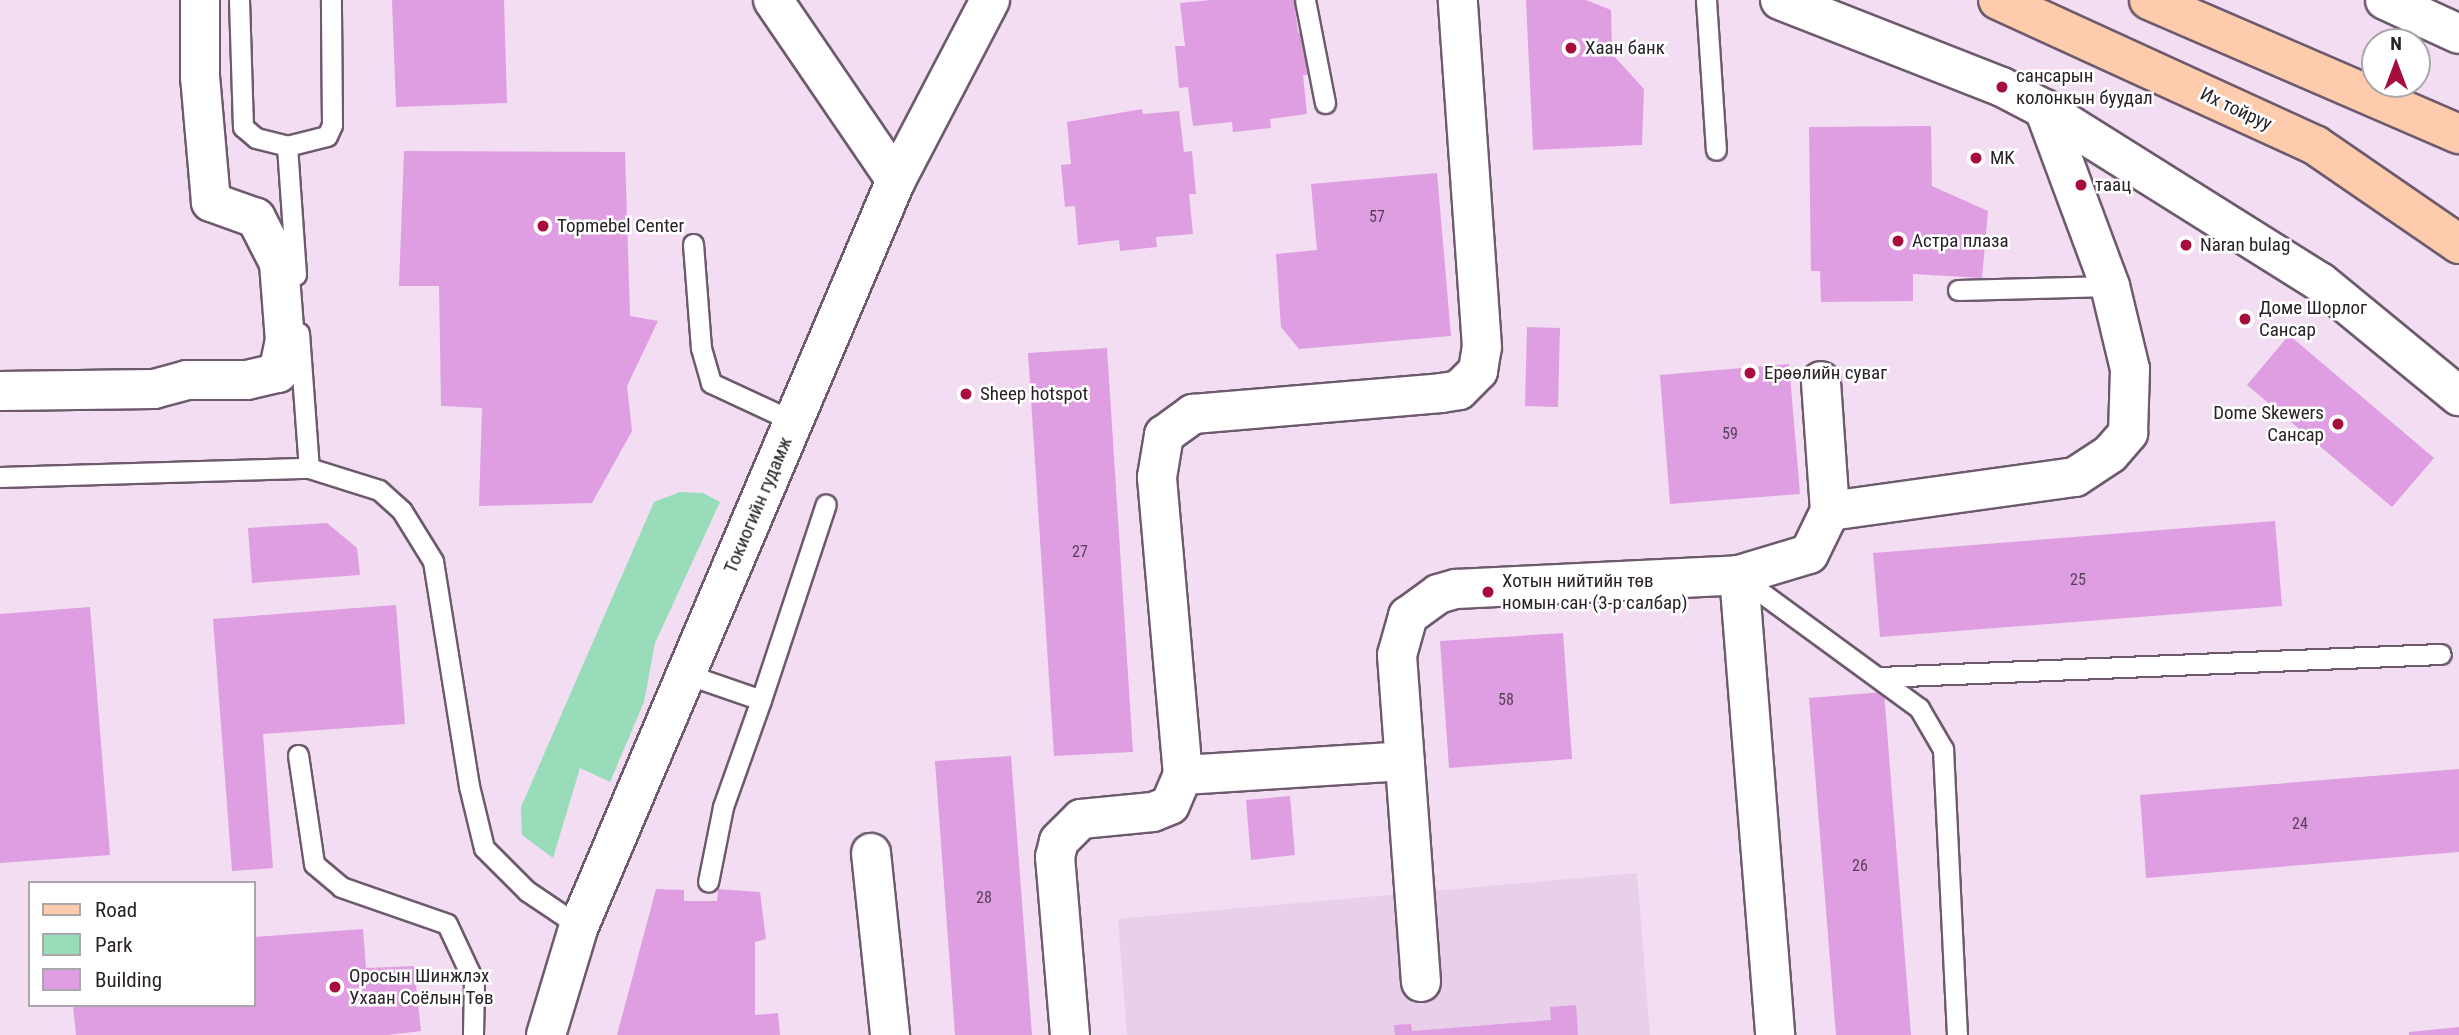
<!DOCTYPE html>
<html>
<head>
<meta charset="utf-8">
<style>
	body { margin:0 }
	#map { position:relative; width:2459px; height:1035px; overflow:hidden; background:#f2ddf2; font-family:"Roboto Condensed",sans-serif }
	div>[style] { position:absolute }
	.built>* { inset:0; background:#e9cfea }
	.green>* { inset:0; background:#98dcba }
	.building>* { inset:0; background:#de9ee1 }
	.roads { filter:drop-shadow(2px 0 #6d5b6d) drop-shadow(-2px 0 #6d5b6d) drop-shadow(0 2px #6d5b6d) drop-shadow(0 -2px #6d5b6d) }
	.lane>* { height:19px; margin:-9.5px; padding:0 9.5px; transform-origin:9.5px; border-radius:9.5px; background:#fff }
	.street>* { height:38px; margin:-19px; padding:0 19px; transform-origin:19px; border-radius:19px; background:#fff }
	.secondary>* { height:38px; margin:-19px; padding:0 19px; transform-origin:19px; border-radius:19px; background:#fff }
	.primary>* { height:38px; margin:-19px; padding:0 19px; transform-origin:19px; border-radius:19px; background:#fecbad }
	.dots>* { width:19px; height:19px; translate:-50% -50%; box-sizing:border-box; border:4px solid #fff; border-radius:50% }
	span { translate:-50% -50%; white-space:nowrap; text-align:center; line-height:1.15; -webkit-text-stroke:5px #fff; paint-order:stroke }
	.number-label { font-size:16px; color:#564157 }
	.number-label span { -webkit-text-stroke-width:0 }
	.poi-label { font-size:19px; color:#292229 }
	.left { translate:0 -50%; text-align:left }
	.right { translate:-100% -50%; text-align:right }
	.street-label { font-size:19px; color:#292229 }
	.legend { position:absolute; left:28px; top:881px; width:228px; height:126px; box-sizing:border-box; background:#fff; border:2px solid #a9a7a9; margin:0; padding:9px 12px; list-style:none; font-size:21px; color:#292229 }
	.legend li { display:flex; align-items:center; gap:14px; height:35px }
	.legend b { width:35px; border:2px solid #a9a7a9 }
	.north { position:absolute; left:2361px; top:28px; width:70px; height:70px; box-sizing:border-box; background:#fff; border:2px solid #a9a7a9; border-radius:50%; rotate:0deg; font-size:19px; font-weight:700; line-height:28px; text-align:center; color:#292229 }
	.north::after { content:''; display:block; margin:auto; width:24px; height:32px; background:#a60d3d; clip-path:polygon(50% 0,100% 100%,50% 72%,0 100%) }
</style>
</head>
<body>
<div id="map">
	<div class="built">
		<i style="clip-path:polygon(1637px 873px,1650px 1035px,1127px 1035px,1118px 919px)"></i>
	</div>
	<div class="green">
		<i style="clip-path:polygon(680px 492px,703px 493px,720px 502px,655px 643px,644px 702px,610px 782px,580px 768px,553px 858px,522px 835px,521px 807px,654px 502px)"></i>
	</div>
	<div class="building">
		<i style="clip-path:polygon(392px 0,504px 0,507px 103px,396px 107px)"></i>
		<i style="clip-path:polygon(1211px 0,1294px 0,1298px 33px,1305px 32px,1310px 75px,1303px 75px,1307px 114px,1270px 119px,1271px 128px,1233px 132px,1232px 122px,1193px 126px,1188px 87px,1179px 88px,1175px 46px,1185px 46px,1180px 3px)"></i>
		<i style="clip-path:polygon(1526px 0,1586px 0,1611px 10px,1612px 54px,1644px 89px,1642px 145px,1533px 150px)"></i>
		<i style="clip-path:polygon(1142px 109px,1143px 114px,1179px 111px,1184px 152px,1192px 151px,1196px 194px,1189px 194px,1193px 234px,1156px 237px,1157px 247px,1120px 251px,1119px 240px,1078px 245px,1075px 206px,1065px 207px,1061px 165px,1071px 164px,1067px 122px)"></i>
		<i style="clip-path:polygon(1931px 126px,1932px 186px,1988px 211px,1982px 278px,1913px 274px,1913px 301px,1821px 302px,1820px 271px,1811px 271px,1809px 127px)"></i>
		<i style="clip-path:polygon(404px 151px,625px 152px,630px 316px,658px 321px,627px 386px,632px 431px,592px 503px,479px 506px,482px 408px,441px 406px,439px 286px,399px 286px)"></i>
		<i style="clip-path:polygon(1437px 173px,1451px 336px,1299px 349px,1281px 327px,1276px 254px,1317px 250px,1311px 184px)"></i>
		<i style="clip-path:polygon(1527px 327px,1560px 328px,1558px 407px,1525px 406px)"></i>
		<i style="clip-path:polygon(2289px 335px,2434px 458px,2392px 507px,2247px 385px)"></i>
		<i style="clip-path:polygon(1107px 348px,1133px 752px,1054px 756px,1028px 353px)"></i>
		<i style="clip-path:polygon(1789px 364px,1800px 494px,1670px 504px,1660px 375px)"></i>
		<i style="clip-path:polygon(2275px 521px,2282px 606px,1880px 637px,1873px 553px)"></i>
		<i style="clip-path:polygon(327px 523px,357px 548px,360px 575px,252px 583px,248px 528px)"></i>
		<i style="clip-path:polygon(396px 605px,405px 724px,263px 734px,273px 868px,232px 871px,213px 619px)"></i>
		<i style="clip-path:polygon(90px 607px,110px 855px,0 863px,0 614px)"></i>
		<i style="clip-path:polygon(1563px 633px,1572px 759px,1449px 768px,1440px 641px)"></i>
		<i style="clip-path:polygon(1884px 692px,1911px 1035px,1836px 1035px,1809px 698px)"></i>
		<i style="clip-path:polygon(1011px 756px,1032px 1035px,955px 1035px,935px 761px)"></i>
		<i style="clip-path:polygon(2459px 769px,2459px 852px,2146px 878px,2140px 795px)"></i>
		<i style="clip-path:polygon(1290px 796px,1295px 855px,1251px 860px,1246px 800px)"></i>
		<i style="clip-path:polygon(656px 889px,684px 890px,684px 901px,717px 901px,718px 889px,760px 892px,766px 939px,755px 942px,755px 1015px,778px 1013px,780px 1035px,617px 1035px)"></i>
		<i style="clip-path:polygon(363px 929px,366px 968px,414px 966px,421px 1031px,387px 1035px,76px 1035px,73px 1005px,254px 1005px,254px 937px)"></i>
		<i style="clip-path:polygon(1576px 1005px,1578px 1035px,1395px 1035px,1394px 1025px,1411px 1024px,1412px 1031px,1551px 1020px,1550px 1007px)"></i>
		<i style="clip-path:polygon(2459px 1027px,2459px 1035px,2409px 1035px,2409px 1032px)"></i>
	</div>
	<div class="roads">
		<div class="lane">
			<i style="left:239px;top:0;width:127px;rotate:88.2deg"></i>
			<i style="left:243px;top:127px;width:17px;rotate:40deg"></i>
			<i style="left:256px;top:138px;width:32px;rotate:14deg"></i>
			<i style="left:287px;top:146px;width:41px;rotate:-14deg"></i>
			<i style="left:327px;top:136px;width:12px;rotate:-66deg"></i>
			<i style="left:332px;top:125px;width:125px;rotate:-90.5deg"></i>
			<i style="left:1305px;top:0;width:105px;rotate:79deg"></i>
			<i style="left:1706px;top:0;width:150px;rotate:86.2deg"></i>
			<i style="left:287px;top:146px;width:129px;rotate:86deg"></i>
			<i style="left:693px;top:244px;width:104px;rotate:85.6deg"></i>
			<i style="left:701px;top:348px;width:36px;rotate:74deg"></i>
			<i style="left:711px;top:383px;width:90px;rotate:24.9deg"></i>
			<i style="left:1958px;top:290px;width:152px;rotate:-1.5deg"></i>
			<i style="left:299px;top:333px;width:135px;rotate:85.8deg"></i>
			<i style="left:0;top:477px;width:309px;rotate:-1.7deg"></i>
			<i style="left:309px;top:468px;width:73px;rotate:17.4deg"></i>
			<i style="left:379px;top:490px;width:31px;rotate:42deg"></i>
			<i style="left:402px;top:511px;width:59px;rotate:58.2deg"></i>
			<i style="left:433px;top:561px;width:228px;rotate:80.9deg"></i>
			<i style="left:469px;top:786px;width:64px;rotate:76.4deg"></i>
			<i style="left:484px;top:848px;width:61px;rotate:45deg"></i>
			<i style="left:527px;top:891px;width:63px;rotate:33.9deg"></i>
			<i style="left:1740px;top:577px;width:222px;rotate:36.2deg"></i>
			<i style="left:1919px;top:708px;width:48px;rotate:59.7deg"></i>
			<i style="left:1943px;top:749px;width:286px;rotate:87.2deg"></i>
			<i style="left:686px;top:674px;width:79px;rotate:19.1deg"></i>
			<i style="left:761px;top:700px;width:114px;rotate:109.6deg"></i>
			<i style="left:723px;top:807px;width:76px;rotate:101.3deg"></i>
			<i style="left:1880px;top:677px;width:561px;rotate:-2.35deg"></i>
			<i style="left:761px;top:700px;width:206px;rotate:-71.7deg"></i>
			<i style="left:298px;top:755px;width:110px;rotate:81.6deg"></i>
			<i style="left:314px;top:864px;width:35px;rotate:40deg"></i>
			<i style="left:341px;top:887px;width:112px;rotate:19.2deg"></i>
			<i style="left:447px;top:924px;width:64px;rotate:65deg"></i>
			<i style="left:474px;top:982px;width:53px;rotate:91.1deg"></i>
		</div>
		<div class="street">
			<i style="left:2385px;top:0;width:81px;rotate:24.7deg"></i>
			<i style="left:0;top:391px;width:154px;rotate:-0.7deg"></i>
			<i style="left:154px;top:389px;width:34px;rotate:-15deg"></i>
			<i style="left:187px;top:380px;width:60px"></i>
			<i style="left:247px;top:380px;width:32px;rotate:-13deg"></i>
			<i style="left:278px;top:373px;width:33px;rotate:-78deg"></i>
			<i style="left:285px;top:341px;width:78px;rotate:-94.4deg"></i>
			<i style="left:279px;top:263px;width:51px;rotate:-117.1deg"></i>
			<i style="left:256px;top:218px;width:48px;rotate:-160.4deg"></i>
			<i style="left:211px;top:202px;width:125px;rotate:-95deg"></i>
			<i style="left:200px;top:77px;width:77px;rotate:-90deg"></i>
			<i style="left:1830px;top:511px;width:247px;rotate:-7.9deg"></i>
			<i style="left:2075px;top:477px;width:42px;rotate:-33.3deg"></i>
			<i style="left:2110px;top:454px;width:28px;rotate:-49deg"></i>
			<i style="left:2128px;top:433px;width:64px;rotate:-88.2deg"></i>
			<i style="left:2130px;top:369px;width:85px;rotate:-103.5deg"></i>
			<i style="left:2110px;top:286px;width:189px;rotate:-110.4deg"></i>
			<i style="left:1739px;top:575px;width:461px;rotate:85.5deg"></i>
			<i style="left:1183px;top:775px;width:222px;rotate:-3.6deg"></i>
			<i style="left:871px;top:853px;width:183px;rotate:84deg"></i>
			<i style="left:1421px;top:982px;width:328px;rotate:-94.2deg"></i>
			<i style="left:1397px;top:655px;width:41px;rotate:-74.2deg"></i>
			<i style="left:1408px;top:616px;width:37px;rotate:-36deg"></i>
			<i style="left:1438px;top:594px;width:19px;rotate:-16deg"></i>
			<i style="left:1456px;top:589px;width:283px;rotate:-2.8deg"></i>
			<i style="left:1739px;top:575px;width:73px;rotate:-16.7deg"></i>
			<i style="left:1809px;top:554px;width:48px;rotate:-64deg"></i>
			<i style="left:1830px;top:511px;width:130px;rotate:-94deg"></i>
			<i style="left:1070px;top:1035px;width:179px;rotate:-94.8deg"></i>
			<i style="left:1055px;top:857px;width:16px;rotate:-76deg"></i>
			<i style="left:1059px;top:841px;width:31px;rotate:-45deg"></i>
			<i style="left:1081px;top:819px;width:72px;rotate:-5.6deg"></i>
			<i style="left:1153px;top:812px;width:18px;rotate:-22deg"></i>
			<i style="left:1170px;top:805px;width:33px;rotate:-67deg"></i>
			<i style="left:1183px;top:775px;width:299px;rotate:-95deg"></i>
			<i style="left:1157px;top:477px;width:43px;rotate:-80.5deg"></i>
			<i style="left:1164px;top:435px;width:36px;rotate:-36deg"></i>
			<i style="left:1193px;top:414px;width:249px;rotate:-4.8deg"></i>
			<i style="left:1441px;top:393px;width:18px;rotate:-9deg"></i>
			<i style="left:1459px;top:390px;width:27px;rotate:-45deg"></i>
			<i style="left:1478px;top:371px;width:24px;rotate:-81deg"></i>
			<i style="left:1482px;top:347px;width:348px;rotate:-94deg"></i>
		</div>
		<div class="secondary">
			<i style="left:773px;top:0;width:218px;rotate:55.7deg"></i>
			<i style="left:1780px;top:0;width:238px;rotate:21.4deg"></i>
			<i style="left:2002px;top:87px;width:47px;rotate:27.6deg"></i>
			<i style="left:2044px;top:109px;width:326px;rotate:32.1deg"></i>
			<i style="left:2320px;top:282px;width:180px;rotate:39.4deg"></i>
			<i style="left:546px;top:1035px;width:114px;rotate:-73.2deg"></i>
			<i style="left:579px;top:926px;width:811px;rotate:-66.98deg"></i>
			<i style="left:896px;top:180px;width:203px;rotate:-62.4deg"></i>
		</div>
		<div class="primary">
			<i style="left:1998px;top:0;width:349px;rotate:24.6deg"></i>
			<i style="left:2315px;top:145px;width:175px;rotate:34.5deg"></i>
			<i style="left:2149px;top:0;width:338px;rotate:23.4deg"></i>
		</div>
	</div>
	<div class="dots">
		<i style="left:1571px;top:48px;background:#a60d3d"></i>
		<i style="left:2002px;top:87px;background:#a60d3d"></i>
		<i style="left:1976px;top:158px;background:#a60d3d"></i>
		<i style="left:2081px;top:185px;background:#a60d3d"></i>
		<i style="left:543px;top:226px;background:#a60d3d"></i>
		<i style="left:1898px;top:241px;background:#a60d3d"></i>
		<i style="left:2186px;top:245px;background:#a60d3d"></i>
		<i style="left:2245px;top:319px;background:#a60d3d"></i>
		<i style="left:1750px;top:373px;background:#a60d3d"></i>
		<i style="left:966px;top:394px;background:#a60d3d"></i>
		<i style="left:2338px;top:424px;background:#a60d3d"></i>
		<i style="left:1488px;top:592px;background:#a60d3d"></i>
		<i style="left:335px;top:987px;background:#a60d3d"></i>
	</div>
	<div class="number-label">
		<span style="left:1377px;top:217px">57</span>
		<span style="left:1730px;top:434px">59</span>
		<span style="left:1080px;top:552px">27</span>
		<span style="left:2078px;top:580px">25</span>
		<span style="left:1506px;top:700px">58</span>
		<span style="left:2300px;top:824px">24</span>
		<span style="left:1860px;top:866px">26</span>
		<span style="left:984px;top:898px">28</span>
	</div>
	<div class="poi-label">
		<span class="left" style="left:1585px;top:48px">Хаан банк</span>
		<span class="left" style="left:2016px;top:87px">сансарын<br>колонкын буудал</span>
		<span class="left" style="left:1990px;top:158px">MK</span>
		<span class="left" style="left:2095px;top:185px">таац</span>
		<span class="left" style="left:557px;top:226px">Topmebel Center</span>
		<span class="left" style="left:1912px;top:241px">Астра плаза</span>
		<span class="left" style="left:2200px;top:245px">Naran bulag</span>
		<span class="left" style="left:2259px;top:319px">Доме Шорлог<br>Сансар</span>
		<span class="left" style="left:1764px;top:373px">Ерөөлийн суваг</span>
		<span class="left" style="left:980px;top:394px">Sheep hotspot</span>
		<span class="right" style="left:2324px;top:424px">Dome Skewers<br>Сансар</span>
		<span class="left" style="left:1502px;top:592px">Хотын нийтийн төв<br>номын сан (3-р салбар)</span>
		<span class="left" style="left:349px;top:987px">Оросын Шинжлэх<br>Ухаан Соёлын Төв</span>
	</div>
	<div class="street-label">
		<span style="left:2236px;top:109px;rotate:25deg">Их тойруу</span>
		<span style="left:758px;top:505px;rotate:-67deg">Токиогийн гудамж</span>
	</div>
	<ul class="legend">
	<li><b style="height:9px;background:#fecbad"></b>Road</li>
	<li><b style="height:19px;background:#98dcba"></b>Park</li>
	<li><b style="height:19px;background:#de9ee1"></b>Building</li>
	</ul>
	<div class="north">N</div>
</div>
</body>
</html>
